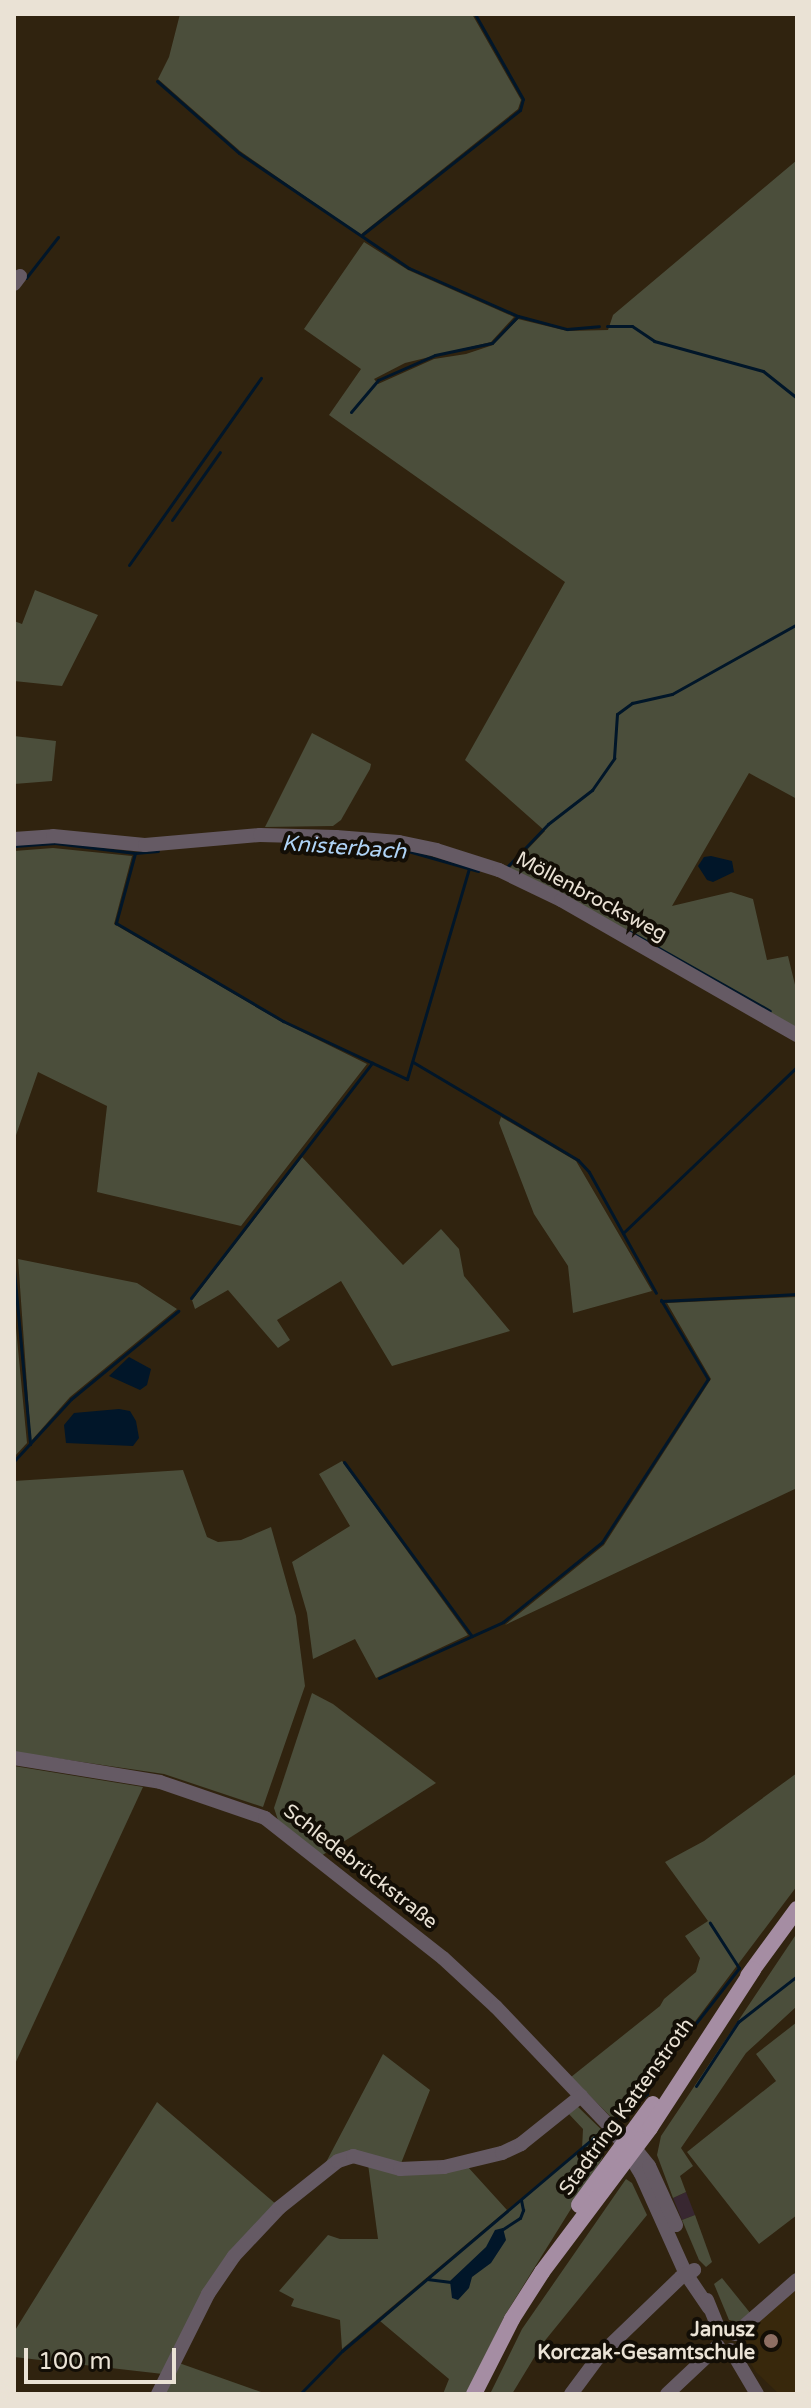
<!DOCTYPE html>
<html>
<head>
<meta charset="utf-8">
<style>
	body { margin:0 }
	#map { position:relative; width:811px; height:2408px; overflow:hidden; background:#30230f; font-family:"Varela Round",sans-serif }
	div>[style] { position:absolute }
	.commercial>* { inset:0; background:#382731 }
	.built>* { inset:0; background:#38280c }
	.green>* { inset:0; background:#4b4e3b }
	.water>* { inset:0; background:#011629 }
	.stream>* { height:3px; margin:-1.5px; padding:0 1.5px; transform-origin:1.5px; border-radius:1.5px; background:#011629 }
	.minor>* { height:14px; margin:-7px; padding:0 7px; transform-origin:7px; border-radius:7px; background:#655a64 }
	.major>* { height:16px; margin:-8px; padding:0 8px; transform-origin:8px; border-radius:8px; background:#a58da3 }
	.dots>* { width:22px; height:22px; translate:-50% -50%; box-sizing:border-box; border:4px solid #130e06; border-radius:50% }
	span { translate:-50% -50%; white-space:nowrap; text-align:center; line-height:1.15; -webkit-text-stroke:8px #130e06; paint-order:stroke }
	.street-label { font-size:20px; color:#eae2d5 }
	.poi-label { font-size:20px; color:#eae2d5; font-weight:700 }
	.right { translate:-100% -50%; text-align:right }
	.water-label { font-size:22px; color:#afd4f7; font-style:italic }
	.frame { position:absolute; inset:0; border:16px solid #eae2d5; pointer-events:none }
	.scale { position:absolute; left:24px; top:2348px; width:152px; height:36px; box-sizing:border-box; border:4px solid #eae2d5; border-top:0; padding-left:10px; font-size:24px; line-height:28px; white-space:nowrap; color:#eae2d5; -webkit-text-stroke:6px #130e06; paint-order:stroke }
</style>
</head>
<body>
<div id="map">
	<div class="commercial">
		<i style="clip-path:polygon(686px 2192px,695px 2215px,682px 2220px,673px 2198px)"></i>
	</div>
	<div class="built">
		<i style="clip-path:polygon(797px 2289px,797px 2394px,779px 2394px,756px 2372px,743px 2351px,746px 2331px)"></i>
	</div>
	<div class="green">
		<i style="clip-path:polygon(180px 14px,472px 14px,521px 100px,518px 109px,360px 235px,240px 151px,158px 79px,169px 57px)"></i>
		<i style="clip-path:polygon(797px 160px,797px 799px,749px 773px,672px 906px,731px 892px,753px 899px,767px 960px,788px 956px,797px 993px,797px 1033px,509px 869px,545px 831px,465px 760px,565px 582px,329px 415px,361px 369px,304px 329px,364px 242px,408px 270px,514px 317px,491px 342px,405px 363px,374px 379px,378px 384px,434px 359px,466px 354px,493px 345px,518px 319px,567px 331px,608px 330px,613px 315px)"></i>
		<i style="clip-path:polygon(35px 590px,98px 615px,62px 686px,14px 681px,14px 621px,22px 624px)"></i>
		<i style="clip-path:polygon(312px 733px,371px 764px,370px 769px,341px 820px,333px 826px,265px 827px)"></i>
		<i style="clip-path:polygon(14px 736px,56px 741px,52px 781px,14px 784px)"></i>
		<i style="clip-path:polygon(53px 848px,132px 856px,114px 924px,282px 1022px,367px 1064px,241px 1226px,97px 1192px,107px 1106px,38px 1072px,14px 1141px,14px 851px)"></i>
		<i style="clip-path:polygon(501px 1117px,576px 1161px,652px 1291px,573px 1313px,568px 1266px,534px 1214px,499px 1123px)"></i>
		<i style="clip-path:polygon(302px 1157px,403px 1265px,441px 1229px,459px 1249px,464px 1276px,510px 1331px,392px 1366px,341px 1281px,277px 1320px,290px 1340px,278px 1348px,228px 1290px,195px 1309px,192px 1300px)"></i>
		<i style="clip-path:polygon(18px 1259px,137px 1283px,177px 1309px,70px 1397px,31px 1441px)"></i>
		<i style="clip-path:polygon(797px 1297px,797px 1488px,505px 1625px,604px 1545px,711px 1379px,667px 1303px)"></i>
		<i style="clip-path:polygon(14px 1307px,27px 1443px,14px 1457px)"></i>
		<i style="clip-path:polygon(342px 1461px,468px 1635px,376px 1678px,355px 1639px,313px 1659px,307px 1613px,292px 1562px,350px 1526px,319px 1474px)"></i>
		<i style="clip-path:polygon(183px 1470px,207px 1537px,218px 1542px,241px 1540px,271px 1527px,296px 1616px,305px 1686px,263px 1807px,164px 1774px,14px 1752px,14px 1481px)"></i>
		<i style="clip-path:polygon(312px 1693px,333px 1704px,436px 1783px,321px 1856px,278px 1820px,274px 1808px)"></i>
		<i style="clip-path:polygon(14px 1766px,143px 1787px,14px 2066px)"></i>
		<i style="clip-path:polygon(797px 1773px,797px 1886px,642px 2092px,612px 2118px,571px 2077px,660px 2006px,664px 1999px,696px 1972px,700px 1958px,685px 1936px,708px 1921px,665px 1862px,704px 1841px)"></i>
		<i style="clip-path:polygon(797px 1933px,797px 2006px,746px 2053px,681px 2148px,693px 2166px,680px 2176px,686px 2192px,673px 2198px,657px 2155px,661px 2136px)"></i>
		<i style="clip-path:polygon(797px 2022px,797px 2215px,759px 2244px,687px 2152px,776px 2081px,756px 2054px)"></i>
		<i style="clip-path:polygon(383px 2054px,430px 2090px,400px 2166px,351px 2153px,323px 2168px)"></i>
		<i style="clip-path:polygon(157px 2102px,277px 2205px,253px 2228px,163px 2374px,14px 2357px,14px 2332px)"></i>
		<i style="clip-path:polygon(576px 2105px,607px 2135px,602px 2159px,505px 2315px,466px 2394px,443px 2394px,449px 2379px,380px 2321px,582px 2149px,583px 2129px,567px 2112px)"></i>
		<i style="clip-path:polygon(368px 2164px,467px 2166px,507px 2210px,342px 2349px,340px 2320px,291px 2306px,294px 2299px,279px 2291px,328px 2235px,340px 2239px,378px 2239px)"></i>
		<i style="clip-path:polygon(626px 2179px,632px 2183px,647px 2215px,543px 2343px,512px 2394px,490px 2394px,522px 2329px)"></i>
		<i style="clip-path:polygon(695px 2215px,712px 2262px,706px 2267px,699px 2260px,682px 2220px)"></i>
		<i style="clip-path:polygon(722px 2278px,751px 2314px,741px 2323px,729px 2320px,714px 2284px)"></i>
		<i style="clip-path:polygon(179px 2363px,264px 2393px,265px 2394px,164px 2394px)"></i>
	</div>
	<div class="water">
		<i style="clip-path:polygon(711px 856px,732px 861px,734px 872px,713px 882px,707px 880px,698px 866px,704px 857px)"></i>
		<i style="clip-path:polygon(129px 1357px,151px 1369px,147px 1385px,140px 1390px,109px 1376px)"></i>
		<i style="clip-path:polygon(119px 1409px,130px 1411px,136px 1421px,139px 1438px,133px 1446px,66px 1443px,64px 1425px,74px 1413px)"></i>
		<i style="clip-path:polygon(503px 2228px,506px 2240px,491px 2263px,472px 2277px,469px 2288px,458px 2300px,452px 2298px,450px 2281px,486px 2247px,495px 2230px)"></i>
	</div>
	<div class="stream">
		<i style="left:157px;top:81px;width:109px;rotate:41.3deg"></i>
		<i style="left:239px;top:153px;width:205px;rotate:34.1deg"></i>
		<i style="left:409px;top:268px;width:119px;rotate:23.8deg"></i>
		<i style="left:518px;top:316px;width:51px;rotate:14.9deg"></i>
		<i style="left:567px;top:329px;width:32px;rotate:-5deg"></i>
		<i style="left:363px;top:234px;width:200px;rotate:-38.3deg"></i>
		<i style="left:520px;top:110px;width:11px;rotate:-75deg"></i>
		<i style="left:523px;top:99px;width:98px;rotate:-119.5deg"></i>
		<i style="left:26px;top:278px;width:52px;rotate:-52deg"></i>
		<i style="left:607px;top:326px;width:25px"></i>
		<i style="left:632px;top:326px;width:27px;rotate:34deg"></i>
		<i style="left:654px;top:341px;width:113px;rotate:15.4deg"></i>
		<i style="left:763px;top:371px;width:43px;rotate:38.5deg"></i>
		<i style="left:351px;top:412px;width:42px;rotate:-49.8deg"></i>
		<i style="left:378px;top:380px;width:62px;rotate:-23.7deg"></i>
		<i style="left:435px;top:355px;width:58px;rotate:-11.9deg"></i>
		<i style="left:492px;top:343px;width:37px;rotate:-46deg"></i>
		<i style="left:172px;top:520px;width:83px;rotate:-54.8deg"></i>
		<i style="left:129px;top:565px;width:229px;rotate:-54.8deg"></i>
		<i style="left:293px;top:843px;width:48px;rotate:1.2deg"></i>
		<i style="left:14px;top:846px;width:41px;rotate:-4.2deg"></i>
		<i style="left:55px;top:843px;width:81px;rotate:7.1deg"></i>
		<i style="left:135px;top:853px;width:23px;rotate:-5deg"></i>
		<i style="left:408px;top:851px;width:73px;rotate:15.9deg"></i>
		<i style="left:135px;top:853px;width:73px;rotate:105.2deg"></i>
		<i style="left:116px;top:923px;width:194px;rotate:30.4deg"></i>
		<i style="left:283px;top:1021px;width:137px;rotate:25.1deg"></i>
		<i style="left:407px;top:1079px;width:220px;rotate:-73.6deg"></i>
		<i style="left:505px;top:869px;width:62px;rotate:-46.3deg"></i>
		<i style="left:548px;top:824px;width:56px;rotate:-37.7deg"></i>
		<i style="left:592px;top:790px;width:39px;rotate:-55deg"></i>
		<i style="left:614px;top:758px;width:44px;rotate:-86.1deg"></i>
		<i style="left:617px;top:714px;width:19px;rotate:-36deg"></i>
		<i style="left:632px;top:703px;width:41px;rotate:-12.7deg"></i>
		<i style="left:672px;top:694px;width:143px;rotate:-29.2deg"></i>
		<i style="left:627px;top:930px;width:164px;rotate:29.5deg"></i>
		<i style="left:413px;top:1062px;width:192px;rotate:30.7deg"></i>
		<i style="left:578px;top:1160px;width:16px;rotate:47deg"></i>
		<i style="left:589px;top:1172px;width:138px;rotate:61deg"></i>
		<i style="left:623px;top:1233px;width:240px;rotate:-43.7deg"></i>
		<i style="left:14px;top:1270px;width:175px;rotate:84.7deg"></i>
		<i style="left:191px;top:1298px;width:297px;rotate:-52.4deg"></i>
		<i style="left:661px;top:1301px;width:136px;rotate:-2.9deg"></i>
		<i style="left:14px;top:1461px;width:84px;rotate:-47.4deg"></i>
		<i style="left:71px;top:1399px;width:139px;rotate:-39.4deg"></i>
		<i style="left:344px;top:1462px;width:216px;rotate:53.7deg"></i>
		<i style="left:379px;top:1678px;width:136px;rotate:-24.3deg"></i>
		<i style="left:503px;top:1622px;width:127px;rotate:-38.9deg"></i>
		<i style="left:602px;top:1542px;width:194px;rotate:-57deg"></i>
		<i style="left:708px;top:1379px;width:92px;rotate:-120.7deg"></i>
		<i style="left:696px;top:2086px;width:77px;rotate:-56.7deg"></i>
		<i style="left:738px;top:2022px;width:75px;rotate:-37.9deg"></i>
		<i style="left:616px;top:2118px;width:39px;rotate:-38deg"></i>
		<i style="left:647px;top:2094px;width:7px;rotate:-98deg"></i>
		<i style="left:646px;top:2087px;width:151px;rotate:-52deg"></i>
		<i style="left:739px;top:1968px;width:54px;rotate:-122.8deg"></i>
		<i style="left:503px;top:2229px;width:20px;rotate:-33deg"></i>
		<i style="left:520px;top:2218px;width:9px;rotate:-69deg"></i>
		<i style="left:523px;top:2210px;width:10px;rotate:-101deg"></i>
		<i style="left:427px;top:2279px;width:24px;rotate:7deg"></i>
		<i style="left:300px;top:2394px;width:60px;rotate:-45.7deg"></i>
		<i style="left:342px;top:2351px;width:337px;rotate:-40.3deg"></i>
	</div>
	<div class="minor">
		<i style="left:14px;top:284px;width:10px;rotate:-53deg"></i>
		<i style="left:14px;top:839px;width:39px;rotate:-4deg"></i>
		<i style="left:53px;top:836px;width:92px;rotate:5.6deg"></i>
		<i style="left:145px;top:845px;width:115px;rotate:-5deg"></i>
		<i style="left:260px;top:835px;width:76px;rotate:1.5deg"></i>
		<i style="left:336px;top:837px;width:63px;rotate:4.5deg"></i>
		<i style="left:399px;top:842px;width:38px;rotate:12deg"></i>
		<i style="left:436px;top:850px;width:66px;rotate:17.6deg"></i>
		<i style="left:499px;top:870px;width:69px;rotate:25.8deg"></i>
		<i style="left:561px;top:900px;width:272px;rotate:29.8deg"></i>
		<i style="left:14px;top:1758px;width:148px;rotate:9.3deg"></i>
		<i style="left:160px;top:1782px;width:111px;rotate:18.9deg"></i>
		<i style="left:265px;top:1818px;width:226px;rotate:38.2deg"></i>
		<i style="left:443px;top:1958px;width:72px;rotate:42.8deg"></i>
		<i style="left:496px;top:2007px;width:173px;rotate:46.4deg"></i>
		<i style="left:615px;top:2132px;width:49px;rotate:58.2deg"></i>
		<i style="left:641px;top:2174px;width:110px;rotate:65.8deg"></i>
		<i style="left:686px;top:2274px;width:41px;rotate:55.9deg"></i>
		<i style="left:628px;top:2140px;width:33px;rotate:51deg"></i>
		<i style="left:649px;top:2166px;width:65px;rotate:65.4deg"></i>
		<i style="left:707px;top:2300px;width:35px;rotate:68deg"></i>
		<i style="left:735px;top:2334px;width:82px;rotate:-41.1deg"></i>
		<i style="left:731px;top:2350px;width:51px;rotate:59.4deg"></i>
		<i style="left:158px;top:2394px;width:112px;rotate:-63.4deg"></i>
		<i style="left:208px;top:2294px;width:46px;rotate:-55.6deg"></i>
		<i style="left:234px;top:2256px;width:66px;rotate:-46.8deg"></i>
		<i style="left:279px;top:2208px;width:75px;rotate:-38.5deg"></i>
		<i style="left:338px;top:2161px;width:16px;rotate:-18deg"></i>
		<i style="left:353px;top:2156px;width:49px;rotate:15.5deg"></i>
		<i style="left:400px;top:2169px;width:44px;rotate:-2.6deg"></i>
		<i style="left:444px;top:2167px;width:60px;rotate:-13.6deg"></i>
		<i style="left:502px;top:2153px;width:21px;rotate:-25deg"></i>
		<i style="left:521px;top:2144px;width:77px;rotate:-38.7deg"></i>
		<i style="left:571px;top:2394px;width:49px;rotate:-53.4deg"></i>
		<i style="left:600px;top:2355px;width:112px;rotate:-43.9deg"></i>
		<i style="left:681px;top:2277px;width:15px;rotate:-28deg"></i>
		<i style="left:667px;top:2394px;width:70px;rotate:-43.3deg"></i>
	</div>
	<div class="major">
		<i style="left:748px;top:1976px;width:83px;rotate:-53.8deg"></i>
		<i style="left:579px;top:2205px;width:125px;rotate:-53.8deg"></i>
		<i style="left:474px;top:2394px;width:84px;rotate:-63.1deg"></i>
		<i style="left:512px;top:2319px;width:56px;rotate:-57.4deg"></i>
		<i style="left:542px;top:2272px;width:180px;rotate:-53.1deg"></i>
		<i style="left:650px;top:2128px;width:189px;rotate:-56.9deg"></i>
	</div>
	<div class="dots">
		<i style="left:771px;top:2341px;background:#8d6e63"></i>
	</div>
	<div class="street-label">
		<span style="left:591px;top:897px;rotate:28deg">Möllenbrocksweg</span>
		<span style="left:360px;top:1867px;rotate:38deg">Schledebrückstraße</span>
		<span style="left:627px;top:2107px;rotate:-54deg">Stadtring Kattenstroth</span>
	</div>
	<div class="poi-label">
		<span class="right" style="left:755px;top:2342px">Janusz<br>Korczak-Gesamtschule</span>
	</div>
	<div class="water-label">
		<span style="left:344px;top:848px;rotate:4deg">Knisterbach</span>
	</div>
	<div class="frame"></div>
	<div class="scale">100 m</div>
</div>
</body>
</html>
